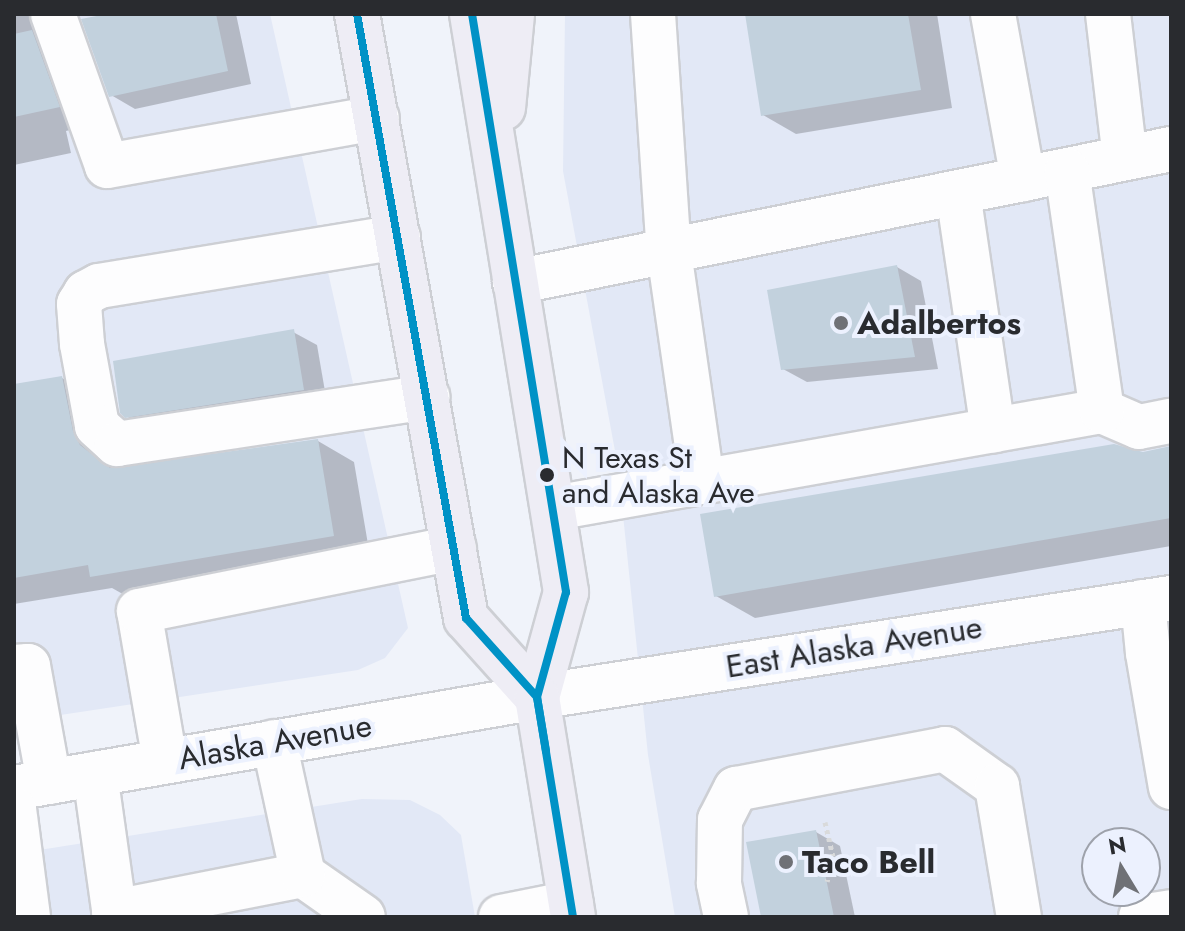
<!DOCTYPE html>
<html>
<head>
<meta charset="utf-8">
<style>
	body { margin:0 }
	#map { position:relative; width:1185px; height:931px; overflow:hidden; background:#f0f3fa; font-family:Jost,sans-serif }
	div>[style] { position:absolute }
	.built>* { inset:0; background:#e2e8f6 }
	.shadow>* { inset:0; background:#0003 }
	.building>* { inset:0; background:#c2d1dd }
	.path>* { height:5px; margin-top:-2.5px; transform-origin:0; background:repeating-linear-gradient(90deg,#d9dadb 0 4px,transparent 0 8px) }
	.roads { filter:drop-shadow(2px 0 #cdcfd4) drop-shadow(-2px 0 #cdcfd4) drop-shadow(0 2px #cdcfd4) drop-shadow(0 -2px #cdcfd4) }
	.minor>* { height:44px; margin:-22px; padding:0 22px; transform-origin:22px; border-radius:22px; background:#fdfdfe }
	.major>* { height:44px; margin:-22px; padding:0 22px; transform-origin:22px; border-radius:22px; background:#eeedf5 }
	.bus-1>* { height:8px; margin:-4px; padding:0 4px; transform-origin:4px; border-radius:4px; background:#0092c6 }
	.dots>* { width:22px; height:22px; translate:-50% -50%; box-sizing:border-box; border:4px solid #ecf1fe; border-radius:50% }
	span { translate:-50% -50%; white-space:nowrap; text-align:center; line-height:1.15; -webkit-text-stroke:8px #ecf1fe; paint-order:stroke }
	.bus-label { font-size:30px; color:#292b2f }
	.left { translate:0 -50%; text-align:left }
	.poi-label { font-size:32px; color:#292b2f; font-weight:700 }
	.street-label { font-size:32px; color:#292b2f }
	.frame { position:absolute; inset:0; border:16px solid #292b2f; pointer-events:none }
	.north { position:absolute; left:1081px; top:827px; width:80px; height:80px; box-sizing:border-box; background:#ecf1fe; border:2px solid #9ea2ab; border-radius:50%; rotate:350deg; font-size:22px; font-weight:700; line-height:32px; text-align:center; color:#292b2f }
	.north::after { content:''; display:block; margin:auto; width:28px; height:36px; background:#6f7176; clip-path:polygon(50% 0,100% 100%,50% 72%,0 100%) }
</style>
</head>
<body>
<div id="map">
	<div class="built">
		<i style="clip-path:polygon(14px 14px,270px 14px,408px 628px,385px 658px,358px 670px,14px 722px)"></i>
		<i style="clip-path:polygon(evenodd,565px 14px,1171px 14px,1171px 917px,675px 917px,648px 755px,618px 467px,563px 171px,565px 14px,1097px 843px,1145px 843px,1145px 891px,1097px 891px,1097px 843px)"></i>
		<i style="clip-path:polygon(362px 799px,410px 800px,440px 815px,461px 835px,475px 917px,14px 917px,14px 854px)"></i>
	</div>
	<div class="shadow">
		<i style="clip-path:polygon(14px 14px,39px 14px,91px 125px,66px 131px,71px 153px,14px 165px)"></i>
		<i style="clip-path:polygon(117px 14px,236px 14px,251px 84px,135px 109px,111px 95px)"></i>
		<i style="clip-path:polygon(747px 14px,937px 14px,952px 108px,796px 134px,763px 115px)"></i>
		<i style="clip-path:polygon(897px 267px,921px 281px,938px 369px,807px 382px,783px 369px)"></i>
		<i style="clip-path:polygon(293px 332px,317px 345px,327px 403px,151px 430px,126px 416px)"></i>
		<i style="clip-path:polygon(62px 378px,99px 399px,109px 454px,117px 468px,318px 441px,354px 462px,370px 556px,128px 597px,112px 588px,14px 604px,14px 386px)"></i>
		<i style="clip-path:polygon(1171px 448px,1171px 546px,755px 618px,716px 596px,1144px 454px)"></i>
		<i style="clip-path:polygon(816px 832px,840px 846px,855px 917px,763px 917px)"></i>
	</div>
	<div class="building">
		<i style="clip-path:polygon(107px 14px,216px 14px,228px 71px,109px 97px,81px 19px)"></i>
		<i style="clip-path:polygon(745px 14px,908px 14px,921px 90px,761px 116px)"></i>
		<i style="clip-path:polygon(32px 30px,60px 107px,14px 117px,14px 34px)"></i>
		<i style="clip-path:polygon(897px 265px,915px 357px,781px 370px,767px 290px)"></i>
		<i style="clip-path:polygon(294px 329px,304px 390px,125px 418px,120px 413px,113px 361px)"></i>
		<i style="clip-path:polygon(62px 376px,73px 431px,80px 445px,110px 468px,318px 439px,334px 536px,90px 577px,88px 565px,14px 578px,14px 384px)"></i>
		<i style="clip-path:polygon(1114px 444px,1143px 452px,1171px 446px,1171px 518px,714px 597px,700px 514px)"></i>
		<i style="clip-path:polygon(816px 830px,834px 917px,761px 917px,746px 842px)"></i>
	</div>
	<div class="path">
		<i style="left:825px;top:822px;width:35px;rotate:77deg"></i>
		<i style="left:833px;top:856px;width:26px;rotate:103deg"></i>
	</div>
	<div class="roads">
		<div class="minor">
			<i style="left:53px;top:14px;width:161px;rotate:70.4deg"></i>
			<i style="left:107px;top:166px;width:274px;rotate:-10.1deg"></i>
			<i style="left:653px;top:14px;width:239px;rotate:86.2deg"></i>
			<i style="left:669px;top:252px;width:231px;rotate:81.8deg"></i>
			<i style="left:993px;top:14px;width:168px;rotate:79.7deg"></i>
			<i style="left:1108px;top:14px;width:145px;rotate:83.3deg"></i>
			<i style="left:958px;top:193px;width:240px;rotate:81.6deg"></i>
			<i style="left:398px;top:237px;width:303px;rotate:170.7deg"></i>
			<i style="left:99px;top:286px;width:15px;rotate:152deg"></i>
			<i style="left:86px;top:293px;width:13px;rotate:122deg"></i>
			<i style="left:79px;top:304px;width:40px;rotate:85.7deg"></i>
			<i style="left:82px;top:344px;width:83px;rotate:79.6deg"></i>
			<i style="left:97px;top:426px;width:27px;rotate:42deg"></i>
			<i style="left:117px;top:444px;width:314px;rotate:-8.6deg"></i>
			<i style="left:515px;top:282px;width:669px;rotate:-11.46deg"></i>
			<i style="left:1102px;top:411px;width:40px;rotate:23.4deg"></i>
			<i style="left:1139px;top:427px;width:33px;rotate:-11deg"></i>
			<i style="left:554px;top:508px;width:557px;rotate:-10.04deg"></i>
			<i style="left:1102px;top:411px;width:243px;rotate:-98.3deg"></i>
			<i style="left:1143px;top:602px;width:51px;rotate:84.4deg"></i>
			<i style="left:1148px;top:653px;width:136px;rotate:80.3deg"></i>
			<i style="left:14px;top:667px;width:14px;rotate:-4deg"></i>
			<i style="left:28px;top:666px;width:118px;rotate:79.7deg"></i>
			<i style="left:165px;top:761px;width:152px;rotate:-99.8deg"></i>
			<i style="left:139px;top:611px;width:321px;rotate:-11.3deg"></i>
			<i style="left:95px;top:774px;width:144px;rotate:82deg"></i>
			<i style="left:14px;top:788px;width:531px;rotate:-9.87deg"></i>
			<i style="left:537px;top:697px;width:642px;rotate:-8.88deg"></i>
			<i style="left:14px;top:809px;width:109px;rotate:82.6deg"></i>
			<i style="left:303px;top:875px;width:73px;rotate:35deg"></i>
			<i style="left:114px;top:912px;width:193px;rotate:-11.1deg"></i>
			<i style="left:303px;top:875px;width:136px;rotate:-102.3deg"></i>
			<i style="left:501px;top:917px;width:71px;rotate:-11.3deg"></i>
			<i style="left:726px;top:917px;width:35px;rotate:-102deg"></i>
			<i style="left:719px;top:883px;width:63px;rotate:-89.1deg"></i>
			<i style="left:720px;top:820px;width:35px;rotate:-63deg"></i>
			<i style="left:736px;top:789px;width:213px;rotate:-10.8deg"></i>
			<i style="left:945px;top:749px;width:64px;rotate:35.4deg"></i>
			<i style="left:997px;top:786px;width:133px;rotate:80.5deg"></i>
			<i style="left:1141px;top:917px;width:30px;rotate:-9deg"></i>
		</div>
		<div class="major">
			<i style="left:357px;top:14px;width:614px;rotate:79.77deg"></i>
			<i style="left:466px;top:618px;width:106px;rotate:48.1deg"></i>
			<i style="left:472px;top:14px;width:586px;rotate:80.76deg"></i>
			<i style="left:566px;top:592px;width:109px;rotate:105.4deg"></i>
			<i style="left:537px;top:697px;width:223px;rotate:80.7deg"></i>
			<i style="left:503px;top:108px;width:94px;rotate:-84.5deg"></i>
		</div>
	</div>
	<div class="bus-1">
		<i style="left:357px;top:14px;width:614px;rotate:79.77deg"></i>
		<i style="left:466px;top:618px;width:106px;rotate:48.1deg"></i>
		<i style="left:537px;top:697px;width:223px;rotate:80.7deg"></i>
		<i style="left:472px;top:14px;width:586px;rotate:80.76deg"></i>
		<i style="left:566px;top:592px;width:109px;rotate:105.4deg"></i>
		<i style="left:537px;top:697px;width:55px;rotate:80.5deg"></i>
	</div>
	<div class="dots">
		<i style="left:841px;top:323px;background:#6f7176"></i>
		<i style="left:547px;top:475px;background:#292b2f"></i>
		<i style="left:786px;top:862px;background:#6f7176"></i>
	</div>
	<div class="bus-label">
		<span class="left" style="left:562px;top:475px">N Texas St<br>and Alaska Ave</span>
	</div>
	<div class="poi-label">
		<span class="left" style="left:857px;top:323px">Adalbertos</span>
		<span class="left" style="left:802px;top:862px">Taco Bell</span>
	</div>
	<div class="street-label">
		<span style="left:854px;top:647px;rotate:-9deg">East Alaska Avenue</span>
		<span style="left:275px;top:742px;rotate:-10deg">Alaska Avenue</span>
	</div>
	<div class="frame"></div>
	<div class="north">N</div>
</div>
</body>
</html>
